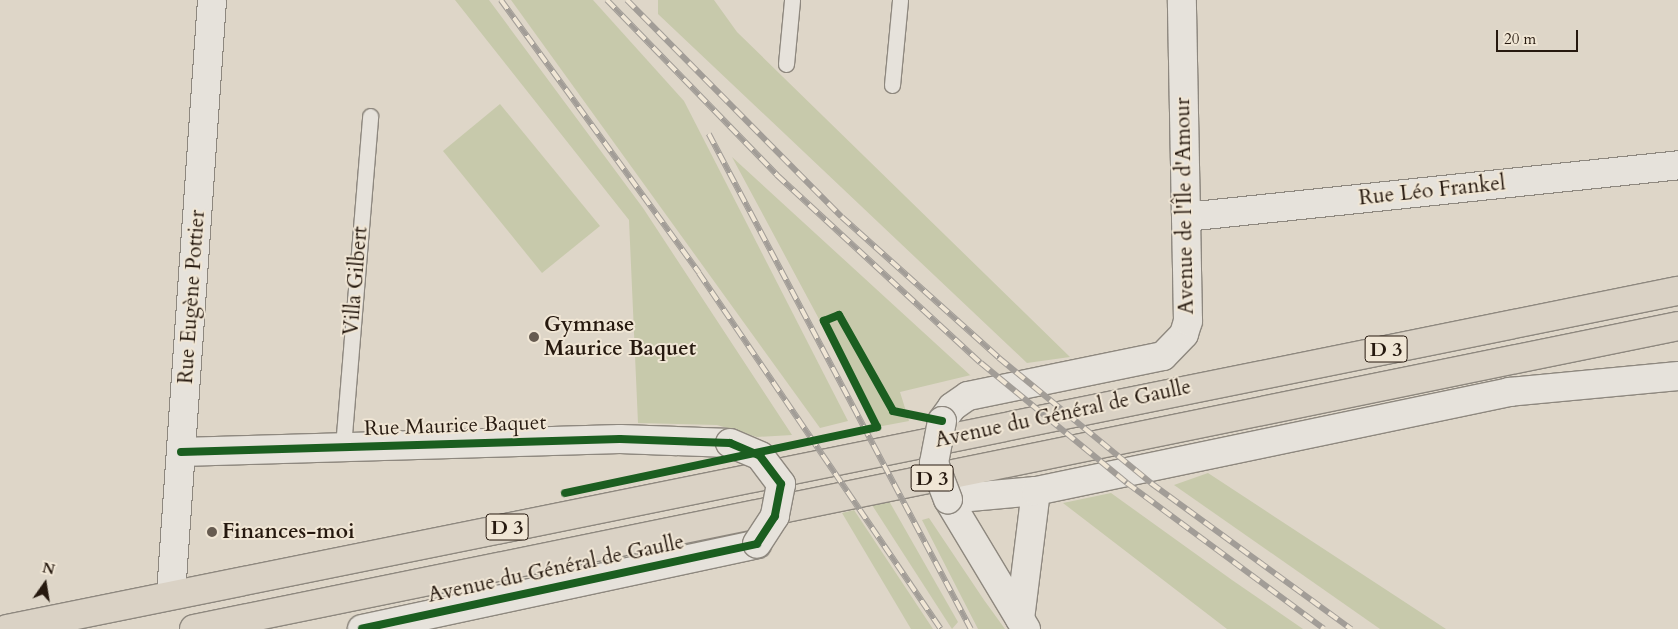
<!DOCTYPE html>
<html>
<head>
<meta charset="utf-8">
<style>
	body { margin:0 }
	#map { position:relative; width:1678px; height:629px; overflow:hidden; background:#ded6c8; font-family:Cardo,serif }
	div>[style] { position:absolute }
	.green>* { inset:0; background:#c7c9ab }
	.roads { filter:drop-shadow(1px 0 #8e887f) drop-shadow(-1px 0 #8e887f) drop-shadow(0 1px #8e887f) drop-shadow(0 -1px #8e887f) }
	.service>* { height:15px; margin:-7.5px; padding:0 7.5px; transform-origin:7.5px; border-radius:7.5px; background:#e6e2db }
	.minor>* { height:28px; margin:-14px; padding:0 14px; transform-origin:14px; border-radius:14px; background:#e6e2db }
	.primary>* { height:28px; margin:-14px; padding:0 14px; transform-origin:14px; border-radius:14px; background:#dad2c5 }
	.rail>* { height:5.5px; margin-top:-2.75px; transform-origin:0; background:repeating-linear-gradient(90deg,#f0e6d5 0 11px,#a29d97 0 22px); box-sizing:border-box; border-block:1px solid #a29d97 }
	.bridges { filter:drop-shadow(1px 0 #8e887f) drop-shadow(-1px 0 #8e887f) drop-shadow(0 1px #8e887f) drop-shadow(0 -1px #8e887f) }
	.minor-bridge>* { height:28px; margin:-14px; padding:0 14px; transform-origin:14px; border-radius:14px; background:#e6e2db }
	.cycleway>* { height:8px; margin:-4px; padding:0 4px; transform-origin:4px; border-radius:4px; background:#1b5e20 }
	.dots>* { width:14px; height:14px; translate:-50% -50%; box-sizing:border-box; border:2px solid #f0e6d5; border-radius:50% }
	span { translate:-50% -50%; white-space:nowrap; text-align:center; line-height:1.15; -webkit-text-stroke:4px #f0e6d5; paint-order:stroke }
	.shield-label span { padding:1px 4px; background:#f0e6d5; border:1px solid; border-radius:4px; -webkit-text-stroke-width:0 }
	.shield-label { font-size:20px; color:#26190f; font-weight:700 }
	.street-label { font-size:21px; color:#26190f }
	.poi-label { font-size:21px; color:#26190f; font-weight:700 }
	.left { translate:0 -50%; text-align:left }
	.north { position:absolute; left:20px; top:559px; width:50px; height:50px; -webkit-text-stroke:4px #f0e6d5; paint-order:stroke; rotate:13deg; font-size:14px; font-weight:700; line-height:20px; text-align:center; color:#26190f }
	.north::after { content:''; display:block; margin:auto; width:18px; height:22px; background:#26190f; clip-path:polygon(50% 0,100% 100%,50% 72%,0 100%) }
	.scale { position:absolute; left:1496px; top:30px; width:82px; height:22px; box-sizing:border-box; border:2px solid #26190f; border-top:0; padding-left:6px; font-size:15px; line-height:18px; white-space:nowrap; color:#26190f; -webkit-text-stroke:4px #f0e6d5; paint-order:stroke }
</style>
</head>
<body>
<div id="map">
	<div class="green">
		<i style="clip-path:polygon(455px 0,489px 0,643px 208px,792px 435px,757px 437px,717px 425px,638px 423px,629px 220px)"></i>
		<i style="clip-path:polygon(511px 0,593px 0,684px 101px,848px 421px,820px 428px)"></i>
		<i style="clip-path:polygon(658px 0,714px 0,737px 32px,1070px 357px,1027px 363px,658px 14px)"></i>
		<i style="clip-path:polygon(500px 104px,600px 226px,542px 273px,443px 151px)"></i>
		<i style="clip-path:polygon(732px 157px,970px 375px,971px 375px,900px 392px,909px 421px,877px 427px)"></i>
		<i style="clip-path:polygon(1208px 473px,1446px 629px,1380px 629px,1174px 485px)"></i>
		<i style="clip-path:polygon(1111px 493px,1232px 580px,1303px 629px,1227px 629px,1063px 503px)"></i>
		<i style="clip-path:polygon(889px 501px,958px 622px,952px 629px,872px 505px)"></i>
		<i style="clip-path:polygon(854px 510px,933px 629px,911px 629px,842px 513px)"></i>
		<i style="clip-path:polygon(929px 518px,984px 600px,1005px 629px,978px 629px,922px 520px)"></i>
	</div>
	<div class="roads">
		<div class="service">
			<i style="left:786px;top:64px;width:64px;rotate:-84.6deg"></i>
			<i style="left:892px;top:85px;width:85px;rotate:-84.6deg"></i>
			<i style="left:343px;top:447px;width:332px;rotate:-85.3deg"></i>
		</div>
		<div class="minor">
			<i style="left:1186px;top:217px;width:495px;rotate:-6deg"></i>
			<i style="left:942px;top:421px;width:17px;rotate:-54deg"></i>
			<i style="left:952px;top:407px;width:19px;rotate:-35deg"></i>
			<i style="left:968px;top:396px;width:199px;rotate:-11.6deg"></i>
			<i style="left:1163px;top:356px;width:30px;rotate:-46deg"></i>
			<i style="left:1184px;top:334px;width:14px;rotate:-73deg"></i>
			<i style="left:1188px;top:321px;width:321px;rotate:-91.1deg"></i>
			<i style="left:181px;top:452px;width:439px;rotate:-1.7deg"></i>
			<i style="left:620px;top:439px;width:110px;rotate:2.1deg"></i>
			<i style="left:171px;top:594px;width:595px;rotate:-86.05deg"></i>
			<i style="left:1020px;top:619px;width:129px;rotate:-82.9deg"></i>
			<i style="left:362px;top:629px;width:404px;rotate:-12.1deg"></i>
			<i style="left:1026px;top:629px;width:152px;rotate:-121deg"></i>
			<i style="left:948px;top:499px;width:88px;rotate:-5.2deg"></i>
			<i style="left:1036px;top:491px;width:483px;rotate:-11.8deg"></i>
			<i style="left:1509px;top:392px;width:170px;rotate:-5.4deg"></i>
		</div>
		<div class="primary">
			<i style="left:7px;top:629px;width:1705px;rotate:-11.44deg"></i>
			<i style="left:194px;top:629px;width:1515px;rotate:-11.54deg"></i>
		</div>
	</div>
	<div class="rail">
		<i style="left:501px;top:0;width:337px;rotate:54deg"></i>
		<i style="left:699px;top:273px;width:430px;rotate:55.8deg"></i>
		<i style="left:607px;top:0;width:244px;rotate:45.8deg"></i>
		<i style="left:777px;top:175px;width:277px;rotate:42.7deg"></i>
		<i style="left:981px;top:363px;width:189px;rotate:39.4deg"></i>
		<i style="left:1127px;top:483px;width:245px;rotate:36.5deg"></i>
		<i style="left:627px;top:0;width:305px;rotate:45.3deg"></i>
		<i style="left:842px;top:217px;width:211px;rotate:41.9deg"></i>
		<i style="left:999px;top:358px;width:197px;rotate:39.4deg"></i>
		<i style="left:1151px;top:483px;width:248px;rotate:36.1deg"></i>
		<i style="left:709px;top:134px;width:560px;rotate:62.11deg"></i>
	</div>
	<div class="bridges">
		<div class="minor-bridge">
			<i style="left:942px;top:421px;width:43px;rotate:100.8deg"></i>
			<i style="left:934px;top:463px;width:39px;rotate:69deg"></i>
			<i style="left:730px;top:443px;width:33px;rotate:23deg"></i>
			<i style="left:760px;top:456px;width:35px;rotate:53deg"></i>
			<i style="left:781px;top:484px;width:33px;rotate:101deg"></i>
			<i style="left:775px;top:516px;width:33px;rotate:123deg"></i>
		</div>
	</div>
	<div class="cycleway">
		<i style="left:181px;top:452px;width:439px;rotate:-1.7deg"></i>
		<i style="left:620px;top:439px;width:110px;rotate:2.1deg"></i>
		<i style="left:730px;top:443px;width:33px;rotate:23deg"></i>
		<i style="left:760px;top:456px;width:35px;rotate:53deg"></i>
		<i style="left:781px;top:484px;width:33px;rotate:101deg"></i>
		<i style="left:775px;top:516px;width:33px;rotate:123deg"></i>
		<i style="left:757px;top:544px;width:404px;rotate:167.9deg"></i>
		<i style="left:565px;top:493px;width:319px;rotate:-11.9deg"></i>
		<i style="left:877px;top:427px;width:119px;rotate:-116.6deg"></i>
		<i style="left:824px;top:321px;width:16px;rotate:-22deg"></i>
		<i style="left:839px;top:315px;width:110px;rotate:60.6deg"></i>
		<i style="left:893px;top:411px;width:50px;rotate:11.5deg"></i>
	</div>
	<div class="dots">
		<i style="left:534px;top:337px;background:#665b50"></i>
		<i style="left:212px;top:532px;background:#665b50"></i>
	</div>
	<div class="shield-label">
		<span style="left:1386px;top:349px">D 3</span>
		<span style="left:932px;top:478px">D 3</span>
		<span style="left:507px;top:527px">D 3</span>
	</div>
	<div class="street-label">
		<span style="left:1432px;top:191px;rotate:-6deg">Rue Léo Frankel</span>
		<span style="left:1185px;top:206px;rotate:-91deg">Avenue de l'Île d'Amour</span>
		<span style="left:356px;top:281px;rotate:-85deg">Villa Gilbert</span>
		<span style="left:192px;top:297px;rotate:-86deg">Rue Eugène Pottier</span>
		<span style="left:1063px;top:414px;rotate:-12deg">Avenue du Général de Gaulle</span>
		<span style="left:455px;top:426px;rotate:-2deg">Rue Maurice Baquet</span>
		<span style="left:556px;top:569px;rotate:-12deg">Avenue du Général de Gaulle</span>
	</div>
	<div class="poi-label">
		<span class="left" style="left:544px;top:337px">Gymnase<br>Maurice Baquet</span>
		<span class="left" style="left:222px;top:532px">Finances-moi</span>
	</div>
	<div class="north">N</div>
	<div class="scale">20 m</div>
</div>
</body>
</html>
